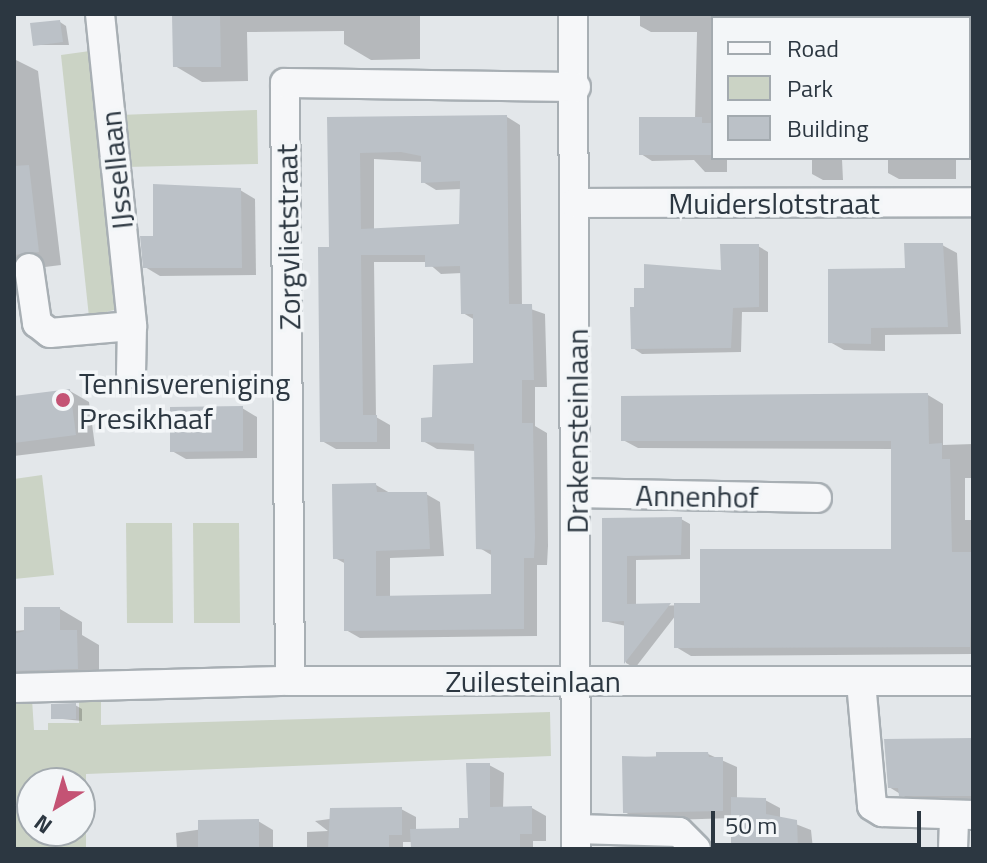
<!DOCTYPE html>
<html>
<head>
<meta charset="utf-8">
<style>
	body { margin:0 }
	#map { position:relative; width:987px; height:863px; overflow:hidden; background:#e3e7ea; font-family:"Titillium Web",sans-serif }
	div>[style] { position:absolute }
	.green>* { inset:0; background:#cbd3c5 }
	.shadow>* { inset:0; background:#0003 }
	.building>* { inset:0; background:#bbc1c7 }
	.roads { filter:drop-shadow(2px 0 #a8afb4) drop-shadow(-2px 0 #a8afb4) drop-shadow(0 2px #a8afb4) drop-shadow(0 -2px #a8afb4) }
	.minor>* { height:28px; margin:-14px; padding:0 14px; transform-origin:14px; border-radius:14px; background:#f6f7f9 }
	.dots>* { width:22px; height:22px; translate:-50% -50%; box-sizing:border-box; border:4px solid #f3f6f8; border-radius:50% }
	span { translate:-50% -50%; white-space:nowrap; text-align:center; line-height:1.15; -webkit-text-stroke:7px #f3f6f8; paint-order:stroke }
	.street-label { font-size:30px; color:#2c3741 }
	.poi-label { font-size:30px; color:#2c3741 }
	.left { translate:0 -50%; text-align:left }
	.frame { position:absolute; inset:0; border:16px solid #2c3741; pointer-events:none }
	.legend { position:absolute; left:711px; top:16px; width:260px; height:144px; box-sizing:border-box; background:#f3f6f8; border:2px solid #a3aaaf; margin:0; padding:10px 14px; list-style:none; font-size:24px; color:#2c3741 }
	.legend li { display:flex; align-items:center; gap:16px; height:40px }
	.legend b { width:40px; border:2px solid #a3aaaf }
	.north { position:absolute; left:16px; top:767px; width:80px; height:80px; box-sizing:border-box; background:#f3f6f8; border:2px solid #a3aaaf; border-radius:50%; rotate:217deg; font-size:22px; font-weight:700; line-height:32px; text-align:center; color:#2c3741 }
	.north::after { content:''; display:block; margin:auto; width:28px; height:36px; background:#c45374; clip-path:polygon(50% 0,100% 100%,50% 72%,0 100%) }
	.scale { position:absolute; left:711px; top:811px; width:210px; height:36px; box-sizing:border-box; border:4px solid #2c3741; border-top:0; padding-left:10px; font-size:24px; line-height:28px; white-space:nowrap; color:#2c3741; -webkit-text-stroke:6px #f3f6f8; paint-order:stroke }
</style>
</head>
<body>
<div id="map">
	<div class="green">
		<i style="clip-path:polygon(97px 50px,117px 309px,89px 317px,61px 55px)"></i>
		<i style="clip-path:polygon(257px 110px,258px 164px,126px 167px,119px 115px)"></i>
		<i style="clip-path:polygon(42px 475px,54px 575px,14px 579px,14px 479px)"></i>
		<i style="clip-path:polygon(126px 523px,172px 523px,173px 623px,127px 623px)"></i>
		<i style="clip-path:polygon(193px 523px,239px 523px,240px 623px,194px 623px)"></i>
		<i style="clip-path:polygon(evenodd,14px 699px,32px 699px,34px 730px,48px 730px,48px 723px,79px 723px,79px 702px,101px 702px,101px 725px,550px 712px,551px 756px,86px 774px,86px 849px,14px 849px,14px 699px,32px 783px,80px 783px,80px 831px,32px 831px,32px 783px)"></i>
	</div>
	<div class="shadow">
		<i style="clip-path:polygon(174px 14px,420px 14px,420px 59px,371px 60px,344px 44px,344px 31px,247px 32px,248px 81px,202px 82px,175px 66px)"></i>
		<i style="clip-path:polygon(640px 14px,742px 14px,713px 18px,713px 158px,764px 160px,727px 160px,727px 172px,705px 172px,694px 160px,652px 161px,641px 154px,695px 119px,697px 32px,651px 32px,640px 26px)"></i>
		<i style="clip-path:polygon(60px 22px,66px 26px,69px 45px,35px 45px)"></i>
		<i style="clip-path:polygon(14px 59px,38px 71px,61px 265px,29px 269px,14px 260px)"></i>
		<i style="clip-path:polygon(969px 82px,973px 82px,973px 133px,969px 133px)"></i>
		<i style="clip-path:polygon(evenodd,507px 117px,520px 125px,522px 306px,545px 314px,547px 387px,535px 387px,535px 426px,547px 433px,548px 546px,547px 565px,537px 565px,537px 636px,360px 638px,346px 630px,346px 564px,335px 558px,376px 485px,390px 493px,426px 494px,440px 502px,444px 556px,390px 558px,390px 597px,493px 596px,493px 556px,478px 547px,476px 451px,437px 449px,423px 441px,475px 365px,475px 320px,463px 313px,462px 273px,441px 274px,427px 262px,374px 262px,376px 417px,390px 425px,390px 449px,336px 449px,322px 441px,331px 249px,329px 119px,507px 117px,374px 159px,423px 162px,423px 182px,436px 190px,462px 189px,461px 226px,374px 230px,374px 159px)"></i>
		<i style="clip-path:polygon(812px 158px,956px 158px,956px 179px,899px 179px,888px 173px,888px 159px,842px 159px,843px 180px,823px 180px,812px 174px)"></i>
		<i style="clip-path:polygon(240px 190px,255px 199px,256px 275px,160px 276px,145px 267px,155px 238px)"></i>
		<i style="clip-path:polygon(942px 245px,957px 253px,961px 334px,885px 335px,885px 351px,844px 350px,830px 342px)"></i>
		<i style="clip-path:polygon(758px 246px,768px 252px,768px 312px,742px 312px,741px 352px,642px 354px,633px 348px,636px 310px,723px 273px)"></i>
		<i style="clip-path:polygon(70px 391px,89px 402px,95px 446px,14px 456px,14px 400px)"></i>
		<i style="clip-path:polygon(928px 395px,943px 404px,943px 445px,973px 444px,973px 478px,965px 478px,965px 520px,973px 520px,973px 654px,691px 656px,676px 647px,676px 615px,635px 668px,626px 663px,626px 626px,604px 621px,604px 520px,681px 519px,690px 524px,690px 559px,636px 560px,636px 606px,702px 605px,893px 551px,893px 449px,638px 448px,623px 440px)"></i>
		<i style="clip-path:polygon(242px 408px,257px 417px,257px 458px,186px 459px,172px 451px)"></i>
		<i style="clip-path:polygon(60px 609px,82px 622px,82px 635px,99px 645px,99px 681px,14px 681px,14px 631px,26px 630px)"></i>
		<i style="clip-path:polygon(75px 705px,82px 709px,82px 721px,53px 718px)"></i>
		<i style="clip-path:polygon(973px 740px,973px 804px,915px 803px,889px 787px)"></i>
		<i style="clip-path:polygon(708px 754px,737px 767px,737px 799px,765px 800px,780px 808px,780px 818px,811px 830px,813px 849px,733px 849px,733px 818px,639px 821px,625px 812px,624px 758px)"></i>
		<i style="clip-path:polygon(489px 765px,504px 773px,503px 809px,532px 808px,546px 816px,546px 841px,533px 841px,533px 849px,437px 849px,470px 820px)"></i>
		<i style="clip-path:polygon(401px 809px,416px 817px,416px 842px,403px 842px,403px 849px,307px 849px,307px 832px,328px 831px,315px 821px)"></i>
		<i style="clip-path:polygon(258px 821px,273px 830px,273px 849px,177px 849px,176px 833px)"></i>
	</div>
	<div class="building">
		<i style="clip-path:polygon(172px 14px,220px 14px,221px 67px,173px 67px)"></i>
		<i style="clip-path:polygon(60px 20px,63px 42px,33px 46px,30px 23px)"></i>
		<i style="clip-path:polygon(evenodd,507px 115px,509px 304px,532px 304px,534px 380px,522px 380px,522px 423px,533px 423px,535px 537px,534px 558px,524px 558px,524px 629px,344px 631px,344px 559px,333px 559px,332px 484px,376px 483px,377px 492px,427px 492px,430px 549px,376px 551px,376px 596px,491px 594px,491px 550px,476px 549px,474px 444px,421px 442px,421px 418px,432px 417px,433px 365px,473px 363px,473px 314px,461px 314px,460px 266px,425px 267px,425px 255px,361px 255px,363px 415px,377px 415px,377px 442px,320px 442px,318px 247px,329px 247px,327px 117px,507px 115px,401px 152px,421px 156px,421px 183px,460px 181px,459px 224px,361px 229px,360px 153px,401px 152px)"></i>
		<i style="clip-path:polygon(639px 117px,702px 117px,702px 123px,713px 123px,713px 155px,639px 155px)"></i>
		<i style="clip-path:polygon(29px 165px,39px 252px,14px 255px,14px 166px)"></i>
		<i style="clip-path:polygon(153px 184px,241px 188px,242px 268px,143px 268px,140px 236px,153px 236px)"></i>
		<i style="clip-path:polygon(904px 243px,943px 243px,948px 327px,871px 328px,871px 344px,828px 343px,828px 269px,905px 268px)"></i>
		<i style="clip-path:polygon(720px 244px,759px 244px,759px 307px,733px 308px,731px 348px,631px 349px,630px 307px,634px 307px,634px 288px,644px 288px,644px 264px,721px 270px)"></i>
		<i style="clip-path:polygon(70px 389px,76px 435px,14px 443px,14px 396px)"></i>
		<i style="clip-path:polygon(928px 393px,929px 444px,942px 443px,942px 459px,950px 459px,952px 552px,973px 552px,970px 647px,674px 648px,674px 603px,700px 603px,700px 549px,891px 549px,891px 441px,621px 441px,621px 396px)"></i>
		<i style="clip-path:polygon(243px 406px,243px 451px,170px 452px,170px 407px)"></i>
		<i style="clip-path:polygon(682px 517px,681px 555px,627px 556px,627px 604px,671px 603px,624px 664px,624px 621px,602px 622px,602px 518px)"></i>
		<i style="clip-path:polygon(24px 607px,60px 607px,60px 630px,77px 630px,78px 669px,14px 671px,14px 634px,24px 631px)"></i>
		<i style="clip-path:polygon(76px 703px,76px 719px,51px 719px,51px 704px)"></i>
		<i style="clip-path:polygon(973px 738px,973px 796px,899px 796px,898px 788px,888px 788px,884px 739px)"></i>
		<i style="clip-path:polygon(656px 752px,708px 752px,709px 757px,723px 757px,723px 811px,623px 813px,622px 756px,656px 757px)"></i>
		<i style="clip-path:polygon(466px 763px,490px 763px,490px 807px,532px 806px,532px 834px,520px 834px,520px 849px,411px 849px,410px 829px,459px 828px,459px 818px,468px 818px)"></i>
		<i style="clip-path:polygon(731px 797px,766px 798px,766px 814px,797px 820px,798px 849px,731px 849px)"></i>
		<i style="clip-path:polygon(402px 807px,402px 835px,389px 835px,389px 849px,328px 849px,330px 808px)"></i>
		<i style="clip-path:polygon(259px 819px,259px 849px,198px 849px,198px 820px)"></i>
	</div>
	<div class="roads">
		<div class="minor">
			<i style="left:100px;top:14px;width:314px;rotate:84.1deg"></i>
			<i style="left:132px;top:326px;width:47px;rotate:91.2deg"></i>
			<i style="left:573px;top:14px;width:835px;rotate:89.79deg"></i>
			<i style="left:575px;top:203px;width:398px;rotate:-0.1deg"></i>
			<i style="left:29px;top:268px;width:56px;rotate:81.7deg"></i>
			<i style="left:37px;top:323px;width:16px;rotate:38deg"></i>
			<i style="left:50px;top:333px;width:82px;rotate:-4.9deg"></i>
			<i style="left:577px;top:493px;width:240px;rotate:1.2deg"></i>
			<i style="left:290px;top:681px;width:598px;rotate:-90.48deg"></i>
			<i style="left:285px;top:83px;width:291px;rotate:0.8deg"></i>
			<i style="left:861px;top:682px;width:124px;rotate:84.9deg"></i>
			<i style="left:872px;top:806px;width:12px;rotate:31deg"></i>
			<i style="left:882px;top:812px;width:91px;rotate:1.9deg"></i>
			<i style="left:14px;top:688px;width:276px;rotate:-1.5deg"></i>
			<i style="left:290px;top:681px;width:683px"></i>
			<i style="left:576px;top:829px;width:103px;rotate:1.7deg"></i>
			<i style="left:679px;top:832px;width:24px;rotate:45deg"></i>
			<i style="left:953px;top:849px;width:34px;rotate:-88deg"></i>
		</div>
	</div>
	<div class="dots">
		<i style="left:63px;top:400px;background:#c45374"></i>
	</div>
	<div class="street-label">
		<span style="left:116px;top:170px;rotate:-96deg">IJssellaan</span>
		<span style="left:774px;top:203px">Muiderslotstraat</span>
		<span style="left:288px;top:237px;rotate:-91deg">Zorgvlietstraat</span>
		<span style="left:577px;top:431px;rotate:-90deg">Drakensteinlaan</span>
		<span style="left:697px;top:496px;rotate:1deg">Annenhof</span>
		<span style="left:533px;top:681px">Zuilesteinlaan</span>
	</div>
	<div class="poi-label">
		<span class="left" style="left:79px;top:400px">Tennisvereniging<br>Presikhaaf</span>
	</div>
	<div class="frame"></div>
	<ul class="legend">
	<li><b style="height:10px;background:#f6f7f9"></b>Road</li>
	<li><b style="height:22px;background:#cbd3c5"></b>Park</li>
	<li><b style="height:22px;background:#bbc1c7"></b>Building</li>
	</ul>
	<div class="north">N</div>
	<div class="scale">50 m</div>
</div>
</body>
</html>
